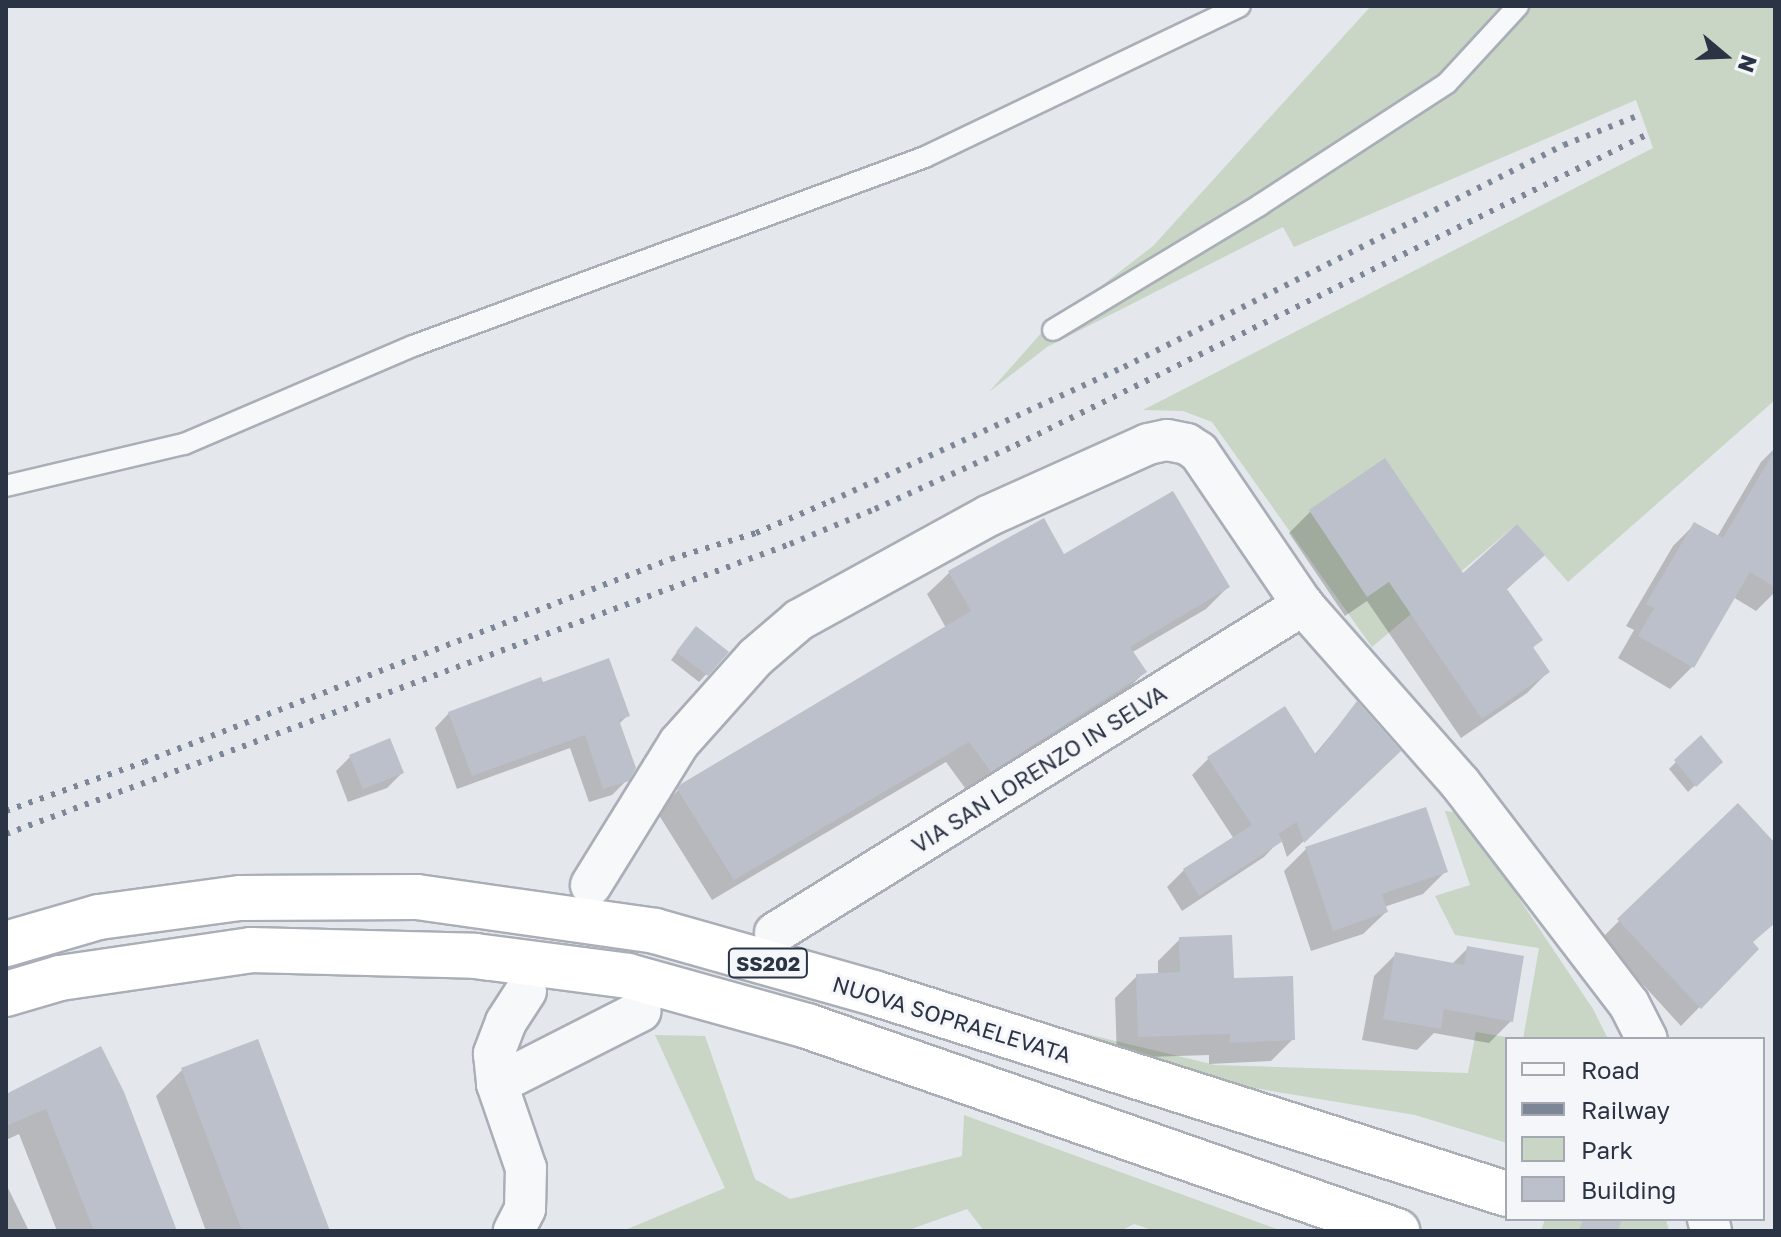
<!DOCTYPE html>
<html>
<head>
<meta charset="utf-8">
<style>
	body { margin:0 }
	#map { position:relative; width:1781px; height:1237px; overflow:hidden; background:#e4e7ec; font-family:"Golos Text",sans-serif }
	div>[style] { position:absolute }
	.green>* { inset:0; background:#c9d6c5 }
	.shadow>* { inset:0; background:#0003 }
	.building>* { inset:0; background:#bbc0ca }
	.trunk-tunnel>* { height:44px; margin-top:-22px; transform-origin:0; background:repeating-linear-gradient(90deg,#bfc3cb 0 44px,transparent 0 66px) }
	.roads { filter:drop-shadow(2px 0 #a9aeb7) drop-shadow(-2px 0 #a9aeb7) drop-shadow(0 2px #a9aeb7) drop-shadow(0 -2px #a9aeb7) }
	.service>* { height:20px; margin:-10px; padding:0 10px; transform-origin:10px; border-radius:10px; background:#f7f8fa }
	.minor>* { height:40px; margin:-20px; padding:0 20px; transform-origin:20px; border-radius:20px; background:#f7f8fa }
	.trunk>* { height:44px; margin:-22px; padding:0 22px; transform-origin:22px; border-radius:22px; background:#fff }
	.rail>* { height:6px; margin-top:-3px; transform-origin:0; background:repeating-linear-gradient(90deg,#7d8696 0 4px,transparent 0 12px) }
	span { translate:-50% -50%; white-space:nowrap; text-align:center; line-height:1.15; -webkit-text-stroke:6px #f4f6f9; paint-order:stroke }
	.shield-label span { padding:2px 6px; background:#f4f6f9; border:2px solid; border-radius:6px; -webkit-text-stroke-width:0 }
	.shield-label { font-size:20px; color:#2b3445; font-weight:700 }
	.street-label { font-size:22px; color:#2b3445 }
	.frame { position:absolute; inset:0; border:8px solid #2b3445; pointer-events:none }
	.legend { position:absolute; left:1505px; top:1037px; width:260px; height:184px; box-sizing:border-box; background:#f4f6f9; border:2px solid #a4a8b1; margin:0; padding:10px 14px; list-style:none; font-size:24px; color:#2b3445 }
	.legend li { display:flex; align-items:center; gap:16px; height:40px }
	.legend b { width:40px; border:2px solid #a4a8b1 }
	.north { position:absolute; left:1685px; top:16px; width:80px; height:80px; -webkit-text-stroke:6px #f4f6f9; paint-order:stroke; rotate:109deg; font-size:22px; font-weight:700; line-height:32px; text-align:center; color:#2b3445 }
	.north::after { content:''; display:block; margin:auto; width:28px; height:36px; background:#2b3445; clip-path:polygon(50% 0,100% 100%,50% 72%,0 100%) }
</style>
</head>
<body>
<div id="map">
	<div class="green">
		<i style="clip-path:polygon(1371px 6px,1775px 6px,1775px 400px,1568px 582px,1517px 524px,1372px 647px,1212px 422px,1183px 411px,1143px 410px,1653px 148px,1636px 100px,1294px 247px,1283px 227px,1047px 347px,989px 392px,1043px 331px,1153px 246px)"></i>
		<i style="clip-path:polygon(1445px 811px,1462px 813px,1593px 1009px,1608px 1039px,1523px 1039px,1539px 948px,1455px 935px,1435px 896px,1470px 885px)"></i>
		<i style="clip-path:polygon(1070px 1030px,1215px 1065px,1468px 1073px,1476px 1032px,1517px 1039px,1507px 1039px,1507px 1143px,1415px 1115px,1242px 1086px)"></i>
		<i style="clip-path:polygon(655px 1035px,705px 1036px,755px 1179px,790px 1199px,962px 1156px,964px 1115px,1282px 1231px,1155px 1231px,1134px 1224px,1121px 1231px,984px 1231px,967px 1209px,906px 1231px,623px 1231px,725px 1188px)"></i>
		<i style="clip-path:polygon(1545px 1219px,1666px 1219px,1669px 1231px,1541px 1231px)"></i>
	</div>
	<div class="shadow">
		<i style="clip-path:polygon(1775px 448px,1775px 592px,1756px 611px,1733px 597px,1692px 667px,1670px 689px,1618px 658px,1634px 630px,1626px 626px,1673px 546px,1695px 524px,1717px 537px,1761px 462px)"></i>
		<i style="clip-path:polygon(1384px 461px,1462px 576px,1542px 555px,1506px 590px,1540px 640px,1532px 649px,1548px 672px,1527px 693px,1461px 738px,1367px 601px,1345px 616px,1289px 533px,1310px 512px)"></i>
		<i style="clip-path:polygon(1063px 557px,1228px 587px,1206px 609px,1131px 653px,1145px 672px,1123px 693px,968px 792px,946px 762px,712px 900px,657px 812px,682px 786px,946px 628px,927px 594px,949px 573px)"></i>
		<i style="clip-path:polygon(689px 636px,726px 653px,699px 682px,671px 660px)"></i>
		<i style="clip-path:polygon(1357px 704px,1381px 767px,1287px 857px,1281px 839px,1264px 857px,1182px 911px,1167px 887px,1184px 870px,1234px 839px,1192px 775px,1208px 759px,1314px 755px)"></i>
		<i style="clip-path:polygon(449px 713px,628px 715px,618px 725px,627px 780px,612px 795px,589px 802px,570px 748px,457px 789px,435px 728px)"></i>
		<i style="clip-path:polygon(1700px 738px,1720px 762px,1688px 792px,1669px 769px)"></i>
		<i style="clip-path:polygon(351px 756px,402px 773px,387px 788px,348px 802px,336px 771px)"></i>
		<i style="clip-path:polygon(1306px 849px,1446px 871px,1423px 894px,1384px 907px,1386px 912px,1363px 934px,1311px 951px,1284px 871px)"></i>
		<i style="clip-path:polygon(1775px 919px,1751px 943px,1756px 949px,1681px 1026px,1601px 939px,1619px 921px)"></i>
		<i style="clip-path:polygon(1180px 939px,1232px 980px,1293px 1039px,1271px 1061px,1209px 1064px,1209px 1055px,1117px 1058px,1115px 998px,1137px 976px,1158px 975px,1158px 961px)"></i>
		<i style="clip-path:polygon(1468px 948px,1511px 1021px,1489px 1043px,1434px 1033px,1417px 1050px,1362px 1040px,1374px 976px,1396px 954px,1451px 965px)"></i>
		<i style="clip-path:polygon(182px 1070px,328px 1231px,206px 1231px,156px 1096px)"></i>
		<i style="clip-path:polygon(27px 1085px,175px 1231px,57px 1231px,19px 1134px,6px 1140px,6px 1097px)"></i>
		<i style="clip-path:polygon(6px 1184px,29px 1231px,6px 1231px)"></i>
	</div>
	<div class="building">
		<i style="clip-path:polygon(1775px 450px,1775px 587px,1750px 572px,1694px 668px,1638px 636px,1654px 608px,1646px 604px,1694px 522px,1723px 538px)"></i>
		<i style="clip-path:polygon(1385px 458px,1463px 573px,1517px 524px,1545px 555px,1507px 589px,1543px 640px,1533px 647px,1550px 672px,1482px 719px,1389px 582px,1367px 597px,1309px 510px)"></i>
		<i style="clip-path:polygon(1173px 491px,1230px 587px,1130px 647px,1147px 672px,991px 772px,969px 742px,734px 880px,677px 789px,681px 784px,971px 611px,948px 571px,1044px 518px,1064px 554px)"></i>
		<i style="clip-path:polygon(696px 626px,729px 652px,708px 676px,676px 652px)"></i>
		<i style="clip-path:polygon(609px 658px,630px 716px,619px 720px,636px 768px,629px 781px,603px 789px,585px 735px,472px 776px,448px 712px,541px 677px,543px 682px)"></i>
		<i style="clip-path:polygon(1357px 701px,1401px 751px,1304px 843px,1297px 822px,1278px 834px,1283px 841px,1199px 896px,1183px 869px,1252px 825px,1207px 757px,1285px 706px,1316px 755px)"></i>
		<i style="clip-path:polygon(1701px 735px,1723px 762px,1696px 787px,1674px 760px)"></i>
		<i style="clip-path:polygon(390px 738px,404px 773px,363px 789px,349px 755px)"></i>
		<i style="clip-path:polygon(1738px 803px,1775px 843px,1775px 923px,1753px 942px,1759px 949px,1701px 1009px,1617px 919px)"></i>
		<i style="clip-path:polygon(1426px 807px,1448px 872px,1382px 894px,1388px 912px,1333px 931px,1305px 847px)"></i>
		<i style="clip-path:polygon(1232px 935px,1234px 978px,1293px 976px,1295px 1040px,1230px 1043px,1230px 1034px,1138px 1037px,1136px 974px,1180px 972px,1179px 937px)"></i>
		<i style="clip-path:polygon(1467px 946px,1524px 956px,1513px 1022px,1444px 1009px,1441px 1029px,1383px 1019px,1395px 952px,1464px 965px)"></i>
		<i style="clip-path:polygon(258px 1039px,330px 1231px,242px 1231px,181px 1068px)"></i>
		<i style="clip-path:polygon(101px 1046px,124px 1092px,177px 1231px,94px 1231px,46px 1109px,6px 1126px,6px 1094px)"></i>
	</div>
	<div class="trunk-tunnel">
		<i style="left:1583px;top:1219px;width:37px;rotate:19deg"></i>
	</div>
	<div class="roads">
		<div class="service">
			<i style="left:1053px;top:330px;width:242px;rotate:-31.1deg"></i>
			<i style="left:1260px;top:205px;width:223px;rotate:-33.1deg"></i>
			<i style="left:1447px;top:83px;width:105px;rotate:-47.3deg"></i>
			<i style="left:6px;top:486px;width:183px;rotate:-13.3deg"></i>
			<i style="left:184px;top:444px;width:249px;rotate:-23.2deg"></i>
			<i style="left:413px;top:346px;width:546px;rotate:-20.26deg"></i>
			<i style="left:925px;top:157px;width:349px;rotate:-25.6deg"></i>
		</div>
		<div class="minor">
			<i style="left:591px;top:885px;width:167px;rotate:-58.2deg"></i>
			<i style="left:679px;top:743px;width:115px;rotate:-48.2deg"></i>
			<i style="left:756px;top:657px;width:57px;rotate:-40.7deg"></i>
			<i style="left:799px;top:620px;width:216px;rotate:-28.8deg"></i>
			<i style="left:988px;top:516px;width:175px;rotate:-24.2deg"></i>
			<i style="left:1148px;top:444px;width:19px;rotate:-12deg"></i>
			<i style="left:1167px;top:440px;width:20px;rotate:11deg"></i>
			<i style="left:1187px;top:444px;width:14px;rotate:34deg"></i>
			<i style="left:1199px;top:452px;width:185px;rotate:55.8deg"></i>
			<i style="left:775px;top:933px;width:622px;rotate:-31.85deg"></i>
			<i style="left:1303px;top:605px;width:237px;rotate:48.6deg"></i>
			<i style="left:1460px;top:783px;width:278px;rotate:52.6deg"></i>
			<i style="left:1629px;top:1004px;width:39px;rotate:63deg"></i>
			<i style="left:526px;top:991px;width:37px;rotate:123deg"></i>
			<i style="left:506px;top:1022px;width:34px;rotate:111deg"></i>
			<i style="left:494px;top:1054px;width:30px;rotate:84deg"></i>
			<i style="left:497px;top:1084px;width:161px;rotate:-26.9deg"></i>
			<i style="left:497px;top:1084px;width:89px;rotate:71deg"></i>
			<i style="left:526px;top:1168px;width:41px;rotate:91.4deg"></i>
			<i style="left:525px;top:1209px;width:25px;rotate:117deg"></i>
			<i style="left:1708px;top:1219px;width:12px;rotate:76deg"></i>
		</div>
		<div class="trunk">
			<i style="left:6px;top:944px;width:97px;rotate:-16.2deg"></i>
			<i style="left:99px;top:917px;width:142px;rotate:-7.7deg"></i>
			<i style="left:240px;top:898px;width:177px;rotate:-0.3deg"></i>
			<i style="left:417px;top:897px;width:240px;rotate:8.1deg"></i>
			<i style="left:655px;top:931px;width:228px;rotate:15.8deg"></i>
			<i style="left:874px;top:993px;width:664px;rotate:17.62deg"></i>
			<i style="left:6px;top:994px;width:56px;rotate:-16.5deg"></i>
			<i style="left:60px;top:978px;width:193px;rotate:-8.3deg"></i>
			<i style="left:251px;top:950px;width:224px;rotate:1.5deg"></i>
			<i style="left:475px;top:956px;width:154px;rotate:7.4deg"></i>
			<i style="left:628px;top:976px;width:186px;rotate:15.6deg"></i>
			<i style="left:807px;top:1026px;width:625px;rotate:19.16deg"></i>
		</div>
	</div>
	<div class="rail">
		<i style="left:6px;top:811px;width:146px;rotate:-19.5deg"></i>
		<i style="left:144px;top:762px;width:565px;rotate:-21.07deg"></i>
		<i style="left:671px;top:559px;width:89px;rotate:-17deg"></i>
		<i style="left:756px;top:533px;width:82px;rotate:-23.1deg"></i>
		<i style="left:831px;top:501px;width:322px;rotate:-24.6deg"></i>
		<i style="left:1124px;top:367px;width:493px;rotate:-26.8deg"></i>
		<i style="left:1564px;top:145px;width:84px;rotate:-21.7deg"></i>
		<i style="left:6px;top:834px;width:836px;rotate:-20.3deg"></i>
		<i style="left:790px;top:544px;width:92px;rotate:-22.4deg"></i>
		<i style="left:875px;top:509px;width:155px;rotate:-24.4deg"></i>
		<i style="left:1016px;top:445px;width:707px;rotate:-26.2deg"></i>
	</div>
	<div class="shield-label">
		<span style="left:768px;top:963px">SS202</span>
	</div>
	<div class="street-label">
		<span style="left:1039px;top:769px;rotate:-32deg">VIA SAN LORENZO IN SELVA</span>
		<span style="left:952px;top:1019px;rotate:17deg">NUOVA SOPRAELEVATA</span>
	</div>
	<div class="frame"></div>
	<ul class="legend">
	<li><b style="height:10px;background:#f7f8fa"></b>Road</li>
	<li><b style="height:10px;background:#7d8696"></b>Railway</li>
	<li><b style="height:22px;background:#c9d6c5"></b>Park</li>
	<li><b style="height:22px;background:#bbc0ca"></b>Building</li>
	</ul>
	<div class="north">N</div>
</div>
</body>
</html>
